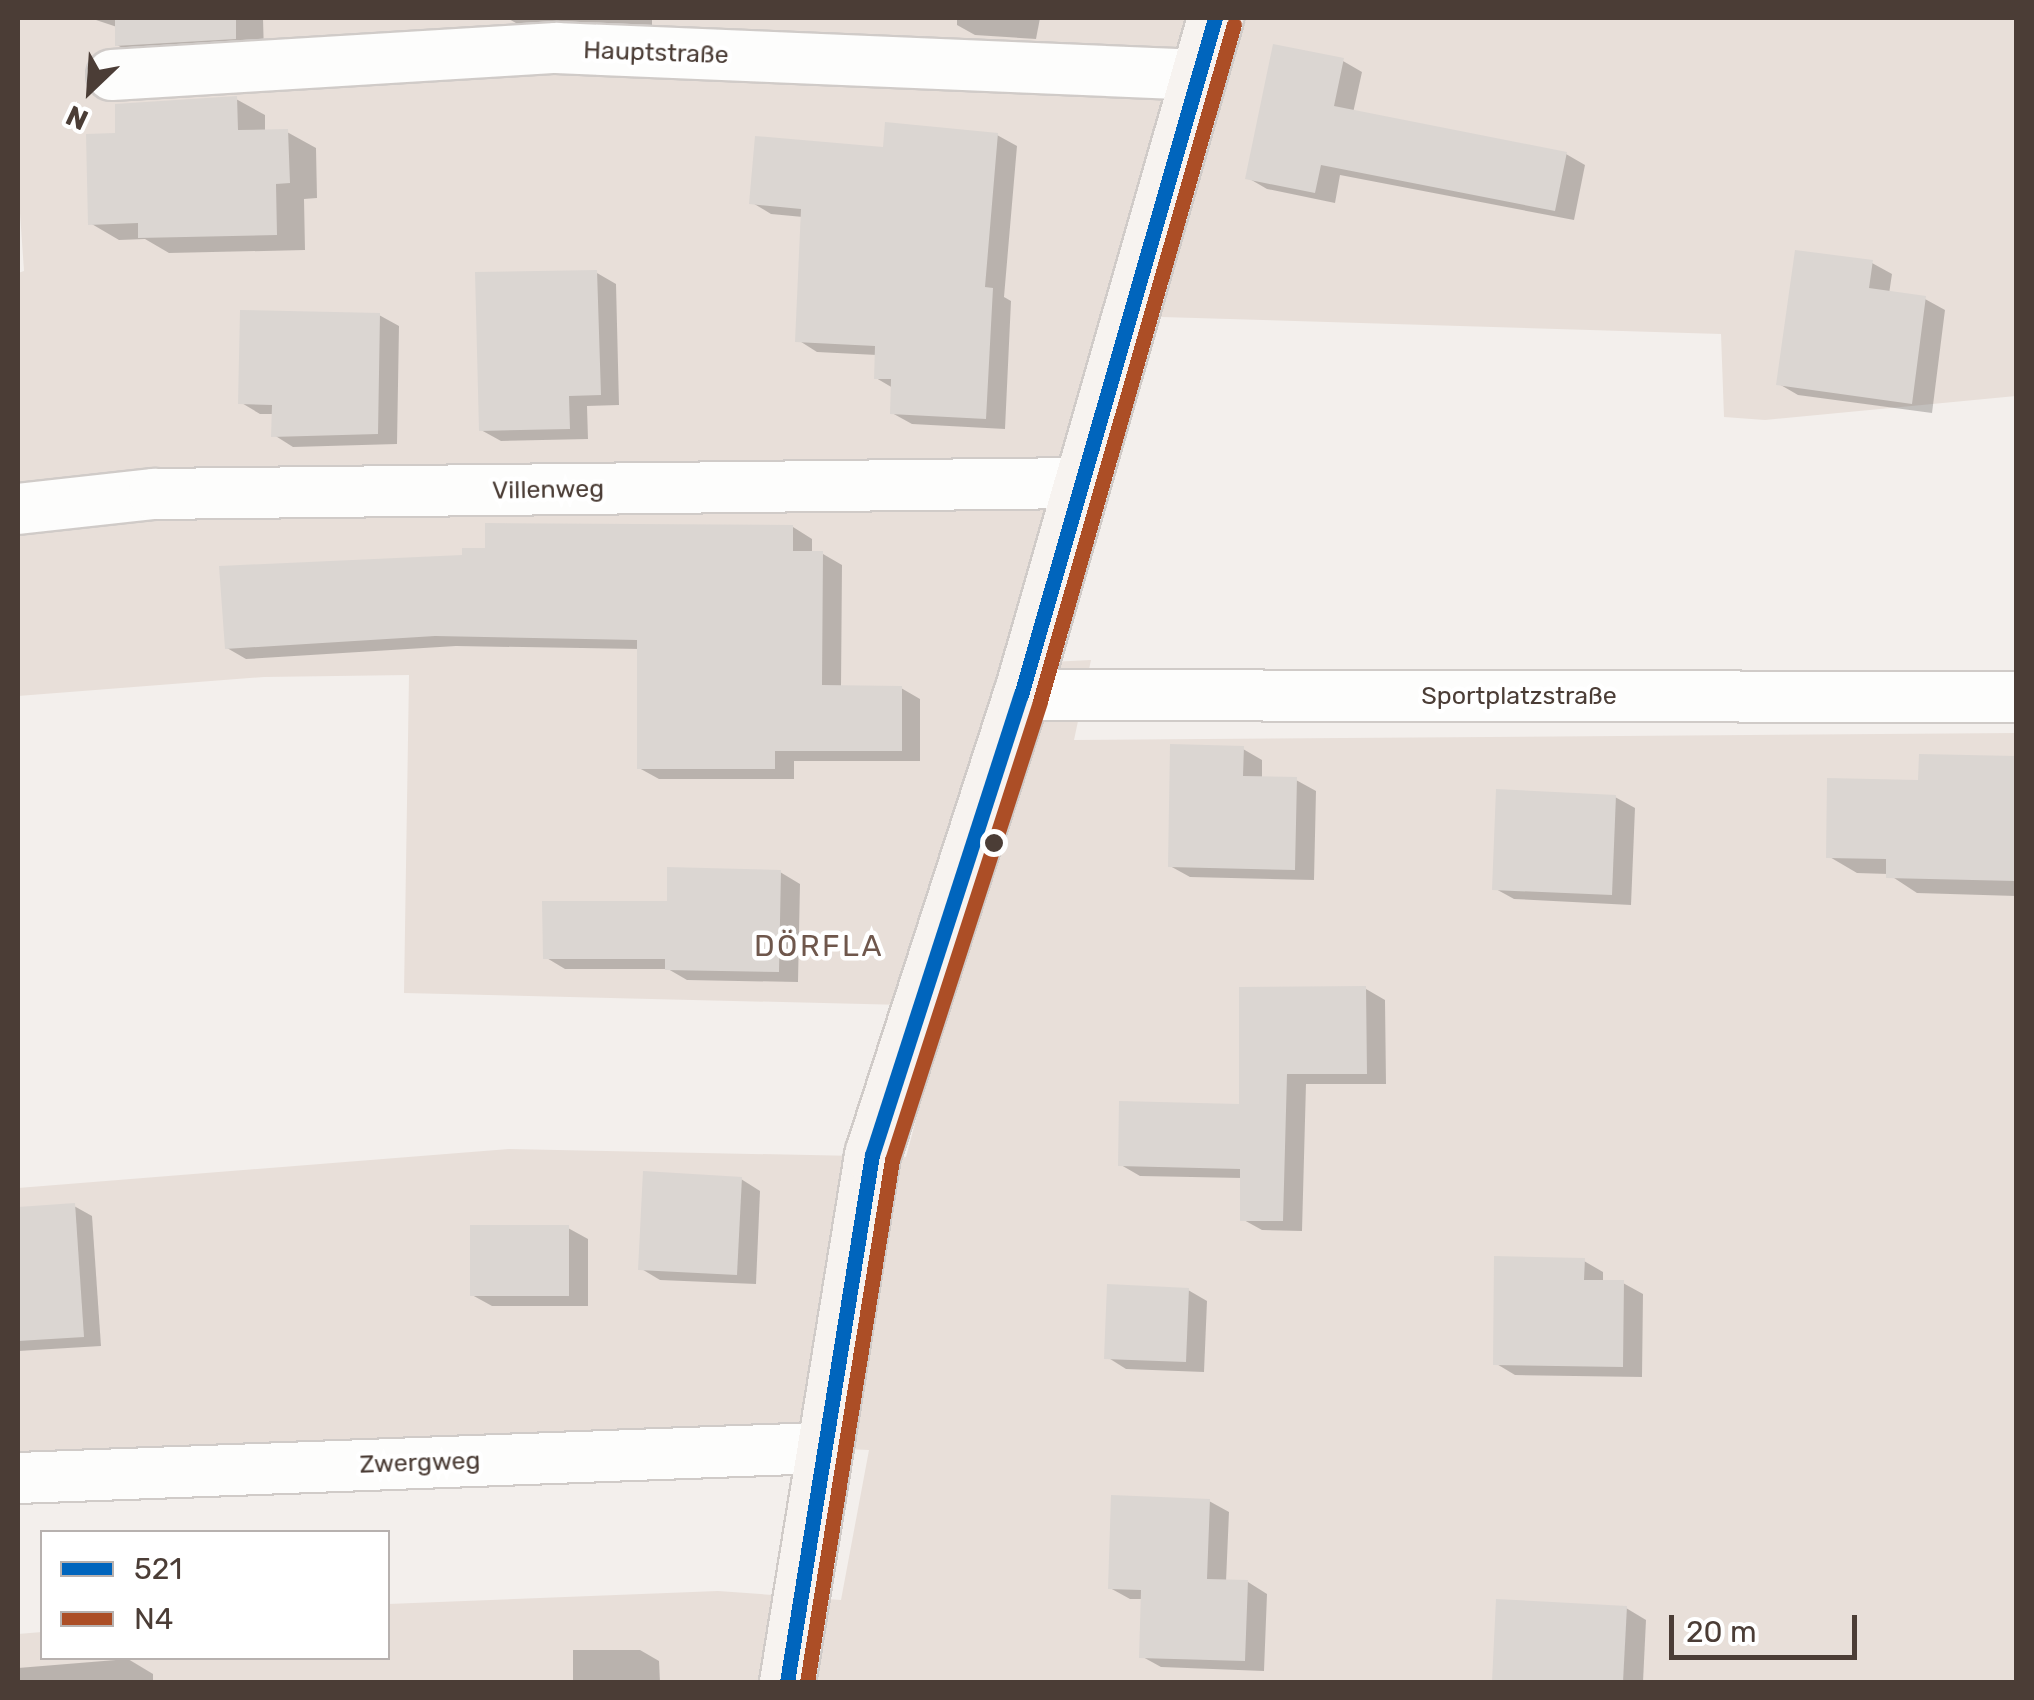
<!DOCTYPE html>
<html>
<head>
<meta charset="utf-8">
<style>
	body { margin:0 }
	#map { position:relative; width:2034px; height:1700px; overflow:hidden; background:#f3efec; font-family:Rubik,sans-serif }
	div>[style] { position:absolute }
	.residential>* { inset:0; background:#e8dfd9 }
	.shadow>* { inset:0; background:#0003 }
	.building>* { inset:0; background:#dbd6d2 }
	.roads { filter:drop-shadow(2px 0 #d0cbc8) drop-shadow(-2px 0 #d0cbc8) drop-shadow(0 2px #d0cbc8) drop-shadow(0 -2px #d0cbc8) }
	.street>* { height:50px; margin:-25px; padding:0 25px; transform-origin:25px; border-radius:25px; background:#fdfdfc }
	.secondary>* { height:55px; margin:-27.5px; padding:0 27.5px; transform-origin:27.5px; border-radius:27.5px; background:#f7f3f0 }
	.bus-1>* { height:15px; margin:-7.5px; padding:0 7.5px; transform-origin:7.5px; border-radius:7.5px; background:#0065bd }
	.bus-2>* { height:15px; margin:-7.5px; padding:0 7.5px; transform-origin:7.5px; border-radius:7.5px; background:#ac4e26 }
	.dots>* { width:28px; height:28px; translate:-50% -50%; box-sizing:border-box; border:5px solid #fff; border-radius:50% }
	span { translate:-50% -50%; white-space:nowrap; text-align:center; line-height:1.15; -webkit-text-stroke:9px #fff; paint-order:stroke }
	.street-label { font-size:25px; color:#4b3d36 }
	.quarter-label { font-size:30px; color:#6f574c; letter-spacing:2.5px }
	.frame { position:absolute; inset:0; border:20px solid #4b3d36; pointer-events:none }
	.legend { position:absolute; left:40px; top:1530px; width:350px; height:130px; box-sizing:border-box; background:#fff; border:2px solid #b7b1af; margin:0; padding:12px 18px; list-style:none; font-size:30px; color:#4b3d36 }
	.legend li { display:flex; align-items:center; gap:20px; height:50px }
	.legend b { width:50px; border:2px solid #b7b1af }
	.north { position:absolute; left:40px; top:40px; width:100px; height:100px; -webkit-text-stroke:8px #fff; paint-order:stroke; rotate:205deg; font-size:28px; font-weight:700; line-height:40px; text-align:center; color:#4b3d36 }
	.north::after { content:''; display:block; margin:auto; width:35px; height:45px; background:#4b3d36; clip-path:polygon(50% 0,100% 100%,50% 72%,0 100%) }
	.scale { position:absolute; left:1669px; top:1615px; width:188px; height:45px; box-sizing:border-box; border:5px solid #4b3d36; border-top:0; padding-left:12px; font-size:30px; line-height:35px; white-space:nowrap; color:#4b3d36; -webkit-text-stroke:8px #fff; paint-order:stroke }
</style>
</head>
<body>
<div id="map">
	<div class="residential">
		<i style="clip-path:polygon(18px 18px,2016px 18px,2016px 396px,1765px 420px,1724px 417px,1721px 334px,1128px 316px,1030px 663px,1091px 660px,1074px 740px,2016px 733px,2016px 1682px,18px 1682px,18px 1634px,42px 1632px,42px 1658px,388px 1658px,388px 1604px,718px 1591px,841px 1600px,869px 1450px,822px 1448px,18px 1478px,18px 1188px,509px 1149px,906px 1157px,946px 1006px,404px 993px,409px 675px,264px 677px,18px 696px,18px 273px,24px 271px,18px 184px)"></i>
	</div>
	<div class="shadow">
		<i style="clip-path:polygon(90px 18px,263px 18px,264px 54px,146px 61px,117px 45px,117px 27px)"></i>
		<i style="clip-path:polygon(507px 18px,652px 18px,652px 26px,530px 31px)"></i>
		<i style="clip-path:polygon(957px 18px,1040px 18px,1036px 39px,975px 35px,957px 25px)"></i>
		<i style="clip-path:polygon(1343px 61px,1362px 72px,1353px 113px,1566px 154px,1585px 165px,1574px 220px,1340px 175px,1335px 203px,1267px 189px,1248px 178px)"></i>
		<i style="clip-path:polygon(236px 99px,265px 115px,265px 132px,287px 132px,316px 148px,317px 198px,304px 199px,305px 250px,169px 253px,145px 239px,119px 240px,90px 223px,118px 136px)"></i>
		<i style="clip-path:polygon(997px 135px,1017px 146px,1004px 297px,1011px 301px,1005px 429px,912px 424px,892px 413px,893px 388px,876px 378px,877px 355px,817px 352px,798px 340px,803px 217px,771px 214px,751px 202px,885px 150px)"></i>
		<i style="clip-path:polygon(1872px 263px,1892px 274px,1889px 294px,1925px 299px,1945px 310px,1932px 413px,1798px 395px,1779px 384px)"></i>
		<i style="clip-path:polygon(597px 273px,616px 284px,619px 405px,587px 406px,588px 439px,501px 441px,481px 430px)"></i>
		<i style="clip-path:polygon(379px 315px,399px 326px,397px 444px,293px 447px,274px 435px,274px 414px,260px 414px,240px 402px)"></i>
		<i style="clip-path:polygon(793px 527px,812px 539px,812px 554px,823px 554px,842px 565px,841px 688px,901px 688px,920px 699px,920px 761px,794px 761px,794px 779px,659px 779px,639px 768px,640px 649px,456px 646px,246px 659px,227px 648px,465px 557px)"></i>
		<i style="clip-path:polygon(1243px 749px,1262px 760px,1262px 779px,1296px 780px,1316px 791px,1314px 880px,1190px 877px,1170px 866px)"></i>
		<i style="clip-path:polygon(1921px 757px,2016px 759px,2016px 896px,1917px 893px,1888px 874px,1857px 873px,1828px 856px,1921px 783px)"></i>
		<i style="clip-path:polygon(1615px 797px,1635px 808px,1631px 905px,1514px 899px,1494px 888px)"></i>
		<i style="clip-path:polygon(780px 872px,800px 884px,798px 982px,687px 980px,668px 969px,565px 969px,545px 957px,669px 903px)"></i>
		<i style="clip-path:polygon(1366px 989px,1385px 1000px,1386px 1084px,1306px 1084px,1302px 1231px,1262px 1230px,1242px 1219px,1242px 1178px,1140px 1176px,1121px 1165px,1242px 1107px)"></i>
		<i style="clip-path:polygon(741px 1179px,760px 1191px,756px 1284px,660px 1280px,640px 1268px)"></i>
		<i style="clip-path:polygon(74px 1206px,92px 1216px,101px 1346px,18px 1351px,18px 1210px)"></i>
		<i style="clip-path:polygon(568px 1228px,588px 1239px,588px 1306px,492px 1306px,472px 1295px)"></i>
		<i style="clip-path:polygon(1584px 1261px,1603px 1272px,1603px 1283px,1623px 1283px,1643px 1294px,1642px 1377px,1515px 1375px,1495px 1363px)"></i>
		<i style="clip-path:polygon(1188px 1290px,1207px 1301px,1204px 1372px,1126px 1369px,1107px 1357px)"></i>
		<i style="clip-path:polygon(1209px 1501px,1229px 1512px,1226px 1582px,1248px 1582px,1267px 1594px,1264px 1671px,1161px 1667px,1141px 1656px,1144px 1599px,1130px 1599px,1110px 1588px)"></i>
		<i style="clip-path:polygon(1498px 1601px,1626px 1608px,1646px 1620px,1643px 1682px,1494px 1682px)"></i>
		<i style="clip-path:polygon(573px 1650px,640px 1650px,659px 1661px,660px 1682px,573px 1682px)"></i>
		<i style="clip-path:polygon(128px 1659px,153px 1674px,153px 1682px,18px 1682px,18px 1668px)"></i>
	</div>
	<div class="building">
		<i style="clip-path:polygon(115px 18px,236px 18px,236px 39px,115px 46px)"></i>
		<i style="clip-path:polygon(1273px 44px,1344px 58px,1334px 106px,1567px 152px,1555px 211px,1321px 165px,1315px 193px,1245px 179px)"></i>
		<i style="clip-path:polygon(237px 96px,238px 130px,288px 129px,290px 183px,276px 184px,277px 235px,138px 238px,138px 223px,88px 225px,86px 134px,115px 133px,115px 104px)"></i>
		<i style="clip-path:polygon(885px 122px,998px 133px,985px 287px,993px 288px,986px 419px,890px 414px,891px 379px,874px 379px,875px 346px,795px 342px,801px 209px,749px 204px,755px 136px,883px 147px)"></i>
		<i style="clip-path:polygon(1795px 250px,1873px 260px,1869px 288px,1926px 296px,1912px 404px,1776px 385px)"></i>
		<i style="clip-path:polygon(597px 270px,601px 395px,569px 396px,570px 429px,479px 431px,475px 272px)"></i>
		<i style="clip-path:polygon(240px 310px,380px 313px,378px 434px,271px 437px,272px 405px,238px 404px)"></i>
		<i style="clip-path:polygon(485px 523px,793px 525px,793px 551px,823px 551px,822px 685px,902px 686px,902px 751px,775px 751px,775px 769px,637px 769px,637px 640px,435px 636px,225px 649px,219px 566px,462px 555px,462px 548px,485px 548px)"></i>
		<i style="clip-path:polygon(1170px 744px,1244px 746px,1243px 776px,1297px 777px,1295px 870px,1168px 867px)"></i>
		<i style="clip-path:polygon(1919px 754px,2016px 756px,2016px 881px,1886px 878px,1886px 859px,1826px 858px,1827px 778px,1918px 780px)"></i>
		<i style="clip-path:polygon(1496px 789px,1616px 795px,1612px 895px,1492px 890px)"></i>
		<i style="clip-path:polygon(667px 867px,781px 870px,779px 972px,665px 970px,665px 959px,543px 959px,542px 901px,667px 901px)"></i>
		<i style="clip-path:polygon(1366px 986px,1367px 1074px,1287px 1074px,1283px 1221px,1240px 1221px,1240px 1169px,1118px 1166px,1119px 1101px,1239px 1104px,1239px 987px)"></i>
		<i style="clip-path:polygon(643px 1171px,742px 1177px,737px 1275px,638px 1270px)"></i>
		<i style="clip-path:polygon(75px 1203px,84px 1337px,18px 1341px,18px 1207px)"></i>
		<i style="clip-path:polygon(470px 1225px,569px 1225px,569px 1296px,470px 1296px)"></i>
		<i style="clip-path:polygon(1494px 1256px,1585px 1258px,1584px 1280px,1624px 1280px,1623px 1367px,1493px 1365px)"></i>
		<i style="clip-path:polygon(1107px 1284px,1189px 1288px,1186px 1362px,1104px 1359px)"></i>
		<i style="clip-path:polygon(1111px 1495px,1210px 1499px,1207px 1579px,1248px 1580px,1245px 1661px,1139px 1658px,1141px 1590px,1108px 1589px)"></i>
		<i style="clip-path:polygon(1496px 1599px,1627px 1606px,1623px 1682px,1492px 1682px)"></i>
	</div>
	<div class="roads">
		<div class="street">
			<i style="left:112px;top:75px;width:445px;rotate:-3.5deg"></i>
			<i style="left:556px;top:48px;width:645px;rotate:2.4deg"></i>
			<i style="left:18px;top:509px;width:137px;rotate:-6.3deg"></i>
			<i style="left:154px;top:494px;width:925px;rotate:-0.68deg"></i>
			<i style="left:1021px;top:695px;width:995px;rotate:0.12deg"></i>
			<i style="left:18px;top:1478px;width:805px;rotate:-2.14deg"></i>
		</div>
		<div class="secondary">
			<i style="left:787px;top:1682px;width:534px;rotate:-80.84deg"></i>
			<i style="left:872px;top:1155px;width:484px;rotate:-72.1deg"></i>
			<i style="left:1021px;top:695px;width:704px;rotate:-74.01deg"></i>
		</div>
	</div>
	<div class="bus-1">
		<i style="left:787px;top:1682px;width:534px;rotate:-80.84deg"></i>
		<i style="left:872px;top:1155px;width:484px;rotate:-72.1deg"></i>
		<i style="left:1021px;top:695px;width:704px;rotate:-74.01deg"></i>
	</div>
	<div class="bus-2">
		<i style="left:807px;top:1682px;width:529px;rotate:-80.75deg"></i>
		<i style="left:892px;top:1160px;width:482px;rotate:-72.1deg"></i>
		<i style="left:1040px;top:701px;width:704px;rotate:-74.01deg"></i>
	</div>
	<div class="dots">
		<i style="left:994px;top:843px;background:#4b3d36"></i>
	</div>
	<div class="street-label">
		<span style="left:656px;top:53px;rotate:2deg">Hauptstraße</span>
		<span style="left:548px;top:490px;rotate:-1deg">Villenweg</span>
		<span style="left:1519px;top:696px">Sportplatzstraße</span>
		<span style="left:420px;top:1463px;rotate:-2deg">Zwergweg</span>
	</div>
	<div class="quarter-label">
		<span style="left:819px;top:946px">DÖRFLA</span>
	</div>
	<div class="frame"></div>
	<ul class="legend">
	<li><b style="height:12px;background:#0065bd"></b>521</li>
	<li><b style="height:12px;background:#ac4e26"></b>N4</li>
	</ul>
	<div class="north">N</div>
	<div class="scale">20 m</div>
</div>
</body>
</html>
